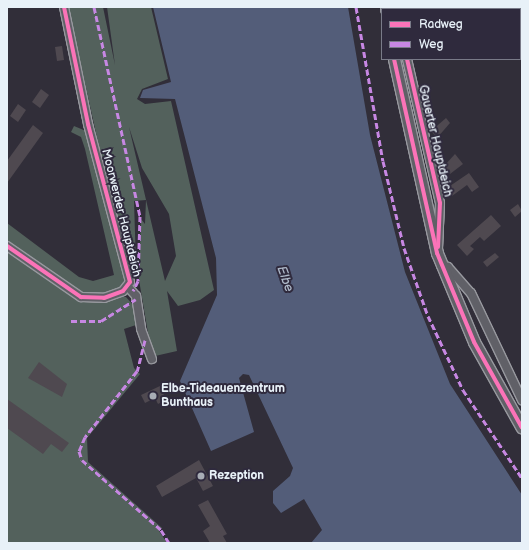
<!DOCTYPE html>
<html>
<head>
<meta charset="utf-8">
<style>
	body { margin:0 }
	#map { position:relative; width:529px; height:550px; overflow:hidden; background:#312e39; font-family:"Balsamiq Sans",sans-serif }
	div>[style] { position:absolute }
	.green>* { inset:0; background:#53615c }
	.water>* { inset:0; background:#535d79 }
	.building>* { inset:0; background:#4f4950 }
	.roads { filter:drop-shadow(1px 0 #98999f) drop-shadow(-1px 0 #98999f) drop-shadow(0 1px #98999f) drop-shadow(0 -1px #98999f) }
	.street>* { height:8px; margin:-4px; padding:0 4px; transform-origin:4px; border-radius:4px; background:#606067 }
	.secondary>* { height:11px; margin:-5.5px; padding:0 5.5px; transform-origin:5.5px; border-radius:5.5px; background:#606067 }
	.quiet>* { height:3px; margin-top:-1.5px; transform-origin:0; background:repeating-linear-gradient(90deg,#c787e3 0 6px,transparent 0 9px) }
	.cycleway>* { height:4px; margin:-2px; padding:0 2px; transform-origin:2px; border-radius:2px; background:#fb73b8 }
	.dots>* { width:11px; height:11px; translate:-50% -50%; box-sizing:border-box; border:2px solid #2f2a3d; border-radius:50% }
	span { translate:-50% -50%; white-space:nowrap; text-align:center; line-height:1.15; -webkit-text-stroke:4px #2f2a3d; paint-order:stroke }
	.street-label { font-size:12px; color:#e8f1f8 }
	.poi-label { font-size:12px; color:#e8f1f8; font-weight:700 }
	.left { translate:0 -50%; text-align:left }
	.water-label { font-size:13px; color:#aeb8c8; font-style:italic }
	.frame { position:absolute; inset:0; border:8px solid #e8f1f8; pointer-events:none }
	.legend { position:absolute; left:381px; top:8px; width:140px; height:52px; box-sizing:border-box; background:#2f2a3d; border:1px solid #797a88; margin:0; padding:5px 7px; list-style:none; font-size:12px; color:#e8f1f8 }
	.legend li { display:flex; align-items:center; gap:8px; height:20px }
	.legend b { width:20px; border:1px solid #797a88 }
</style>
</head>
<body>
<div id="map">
	<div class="green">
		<i style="clip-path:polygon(evenodd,68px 7px,103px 7px,115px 65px,107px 7px,151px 7px,168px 79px,142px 89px,137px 99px,145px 104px,171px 101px,214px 290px,200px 300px,178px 306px,167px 291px,177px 351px,155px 356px,148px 333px,139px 280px,141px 219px,145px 224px,146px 200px,134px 201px,136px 265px,132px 267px,110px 196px,68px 7px,129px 127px,142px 168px,169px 214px,176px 256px,165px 281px,129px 127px)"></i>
		<i style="clip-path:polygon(74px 126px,86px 131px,126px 276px,121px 288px,106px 294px,83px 294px,7px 242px,7px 223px,79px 277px,93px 281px,114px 275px,85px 149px,81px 137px,71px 132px)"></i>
		<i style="clip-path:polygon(7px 250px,74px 297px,126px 297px,135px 307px,136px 325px,124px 329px,134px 368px,140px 374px,87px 438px,88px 462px,162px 528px,159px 531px,167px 543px,7px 543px)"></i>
	</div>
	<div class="water">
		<i style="clip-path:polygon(153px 7px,348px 7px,370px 135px,405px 272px,450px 384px,522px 495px,522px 543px,311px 543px,322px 530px,304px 499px,281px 513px,273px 503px,273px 491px,290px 476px,293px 468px,249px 375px,243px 374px,239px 378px,254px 432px,211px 451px,180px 381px,217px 295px,216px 258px,175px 99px,140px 98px,143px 90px,171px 82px)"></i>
	</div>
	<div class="building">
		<i style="clip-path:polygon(62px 46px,64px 60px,57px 61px,55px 47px)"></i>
		<i style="clip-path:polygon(41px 89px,49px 95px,40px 108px,32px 102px)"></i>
		<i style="clip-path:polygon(18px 104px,26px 110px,18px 122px,10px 116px)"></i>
		<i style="clip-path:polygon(446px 118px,450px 123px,437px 138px,431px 131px)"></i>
		<i style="clip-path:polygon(33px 125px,43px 133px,7px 183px,7px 161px)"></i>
		<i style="clip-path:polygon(455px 154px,463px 164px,450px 174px,444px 166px)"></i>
		<i style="clip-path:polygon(469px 173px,479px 187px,472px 192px,467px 185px,452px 196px,447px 188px)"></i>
		<i style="clip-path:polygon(518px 204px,522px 211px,515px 217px,510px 210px)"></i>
		<i style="clip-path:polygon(491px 215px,501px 226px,484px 241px,480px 237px,470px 246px,474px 249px,467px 256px,457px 245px)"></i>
		<i style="clip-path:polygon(495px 253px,499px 257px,487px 267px,483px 262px)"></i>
		<i style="clip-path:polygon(39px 362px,67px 384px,62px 397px,28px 378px)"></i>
		<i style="clip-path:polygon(160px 386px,166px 400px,158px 404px,155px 398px,145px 403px,141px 395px)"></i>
		<i style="clip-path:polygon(7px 399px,69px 443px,62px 452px,51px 444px,43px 454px,7px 428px)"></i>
		<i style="clip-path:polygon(199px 460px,213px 486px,203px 491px,196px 478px,162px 497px,156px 486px)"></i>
		<i style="clip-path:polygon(208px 500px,227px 534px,223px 536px,227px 543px,210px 543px,203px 531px,210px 526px,198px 505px)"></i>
	</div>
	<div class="roads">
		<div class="street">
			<i style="left:401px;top:7px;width:2px;rotate:90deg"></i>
			<i style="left:407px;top:59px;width:148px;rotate:77.1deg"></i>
			<i style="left:440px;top:203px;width:45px;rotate:92.5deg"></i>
			<i style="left:7px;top:246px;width:90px;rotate:34.6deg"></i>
			<i style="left:81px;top:297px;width:23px;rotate:2deg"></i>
			<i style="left:104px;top:298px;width:20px;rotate:-20deg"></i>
			<i style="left:123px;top:291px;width:11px;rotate:-52deg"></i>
			<i style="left:130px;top:282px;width:163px;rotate:-104.9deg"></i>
			<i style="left:88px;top:124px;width:119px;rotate:-101.6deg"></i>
			<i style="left:441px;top:265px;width:7px;rotate:16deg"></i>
			<i style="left:448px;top:267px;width:35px;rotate:49deg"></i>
			<i style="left:471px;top:293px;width:119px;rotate:64.5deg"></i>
			<i style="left:128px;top:287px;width:12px;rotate:48deg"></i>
			<i style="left:136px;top:296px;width:33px;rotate:81deg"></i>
			<i style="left:141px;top:329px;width:32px;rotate:70deg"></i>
		</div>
		<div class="secondary">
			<i style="left:386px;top:7px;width:2px;rotate:90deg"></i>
			<i style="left:394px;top:59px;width:199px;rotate:77.5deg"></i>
			<i style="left:437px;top:253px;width:96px;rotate:67.4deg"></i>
			<i style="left:474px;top:342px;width:98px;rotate:60.8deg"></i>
		</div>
	</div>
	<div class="quiet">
		<i style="left:94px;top:7px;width:214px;rotate:77.6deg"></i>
		<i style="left:140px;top:216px;width:65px;rotate:91.8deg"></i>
		<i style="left:138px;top:281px;width:11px;rotate:117deg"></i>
		<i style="left:356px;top:7px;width:156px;rotate:80.1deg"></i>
		<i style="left:383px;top:161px;width:89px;rotate:76.4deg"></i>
		<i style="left:404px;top:248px;width:72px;rotate:70.6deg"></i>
		<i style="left:428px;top:316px;width:82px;rotate:64.7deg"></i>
		<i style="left:463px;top:390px;width:106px;rotate:56.2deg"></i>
		<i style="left:71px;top:321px;width:30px"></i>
		<i style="left:101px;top:321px;width:41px;rotate:-32.2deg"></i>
		<i style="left:145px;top:340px;width:32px;rotate:104deg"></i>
		<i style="left:137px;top:371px;width:84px;rotate:128.2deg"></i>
		<i style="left:85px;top:437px;width:15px;rotate:113deg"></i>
		<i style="left:79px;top:451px;width:9px;rotate:72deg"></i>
		<i style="left:82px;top:460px;width:106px;rotate:41.5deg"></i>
		<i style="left:161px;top:530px;width:15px;rotate:58deg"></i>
	</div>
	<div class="cycleway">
		<i style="left:394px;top:59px;width:199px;rotate:77.5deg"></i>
		<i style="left:437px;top:253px;width:96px;rotate:67.4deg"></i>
		<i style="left:474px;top:342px;width:98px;rotate:60.8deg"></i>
		<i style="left:407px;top:59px;width:148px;rotate:77.1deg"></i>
		<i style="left:440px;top:203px;width:44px;rotate:92.6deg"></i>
		<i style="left:7px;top:246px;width:90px;rotate:34.6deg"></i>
		<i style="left:81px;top:297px;width:23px;rotate:2deg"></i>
		<i style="left:104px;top:298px;width:20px;rotate:-20deg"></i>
		<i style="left:123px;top:291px;width:11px;rotate:-52deg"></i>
		<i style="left:130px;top:282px;width:163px;rotate:-104.9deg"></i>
		<i style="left:88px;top:124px;width:119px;rotate:-101.6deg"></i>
	</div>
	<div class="dots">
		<i style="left:153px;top:396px;background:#a8adb5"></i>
		<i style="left:201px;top:476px;background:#a8adb5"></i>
	</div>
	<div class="street-label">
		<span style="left:435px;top:141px;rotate:77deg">Gauerter Hauptdeich</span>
		<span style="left:121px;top:213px;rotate:76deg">Moorwerder Hauptdeich</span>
	</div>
	<div class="poi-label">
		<span class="left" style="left:161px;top:396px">Elbe-Tideauenzentrum<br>Bunthaus</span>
		<span class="left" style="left:209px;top:476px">Rezeption</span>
	</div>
	<div class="water-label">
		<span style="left:285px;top:279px;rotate:70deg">Elbe</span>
	</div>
	<div class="frame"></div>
	<ul class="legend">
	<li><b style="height:5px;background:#fb73b8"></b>Radweg</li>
	<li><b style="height:5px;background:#c787e3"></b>Weg</li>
	</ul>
</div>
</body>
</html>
